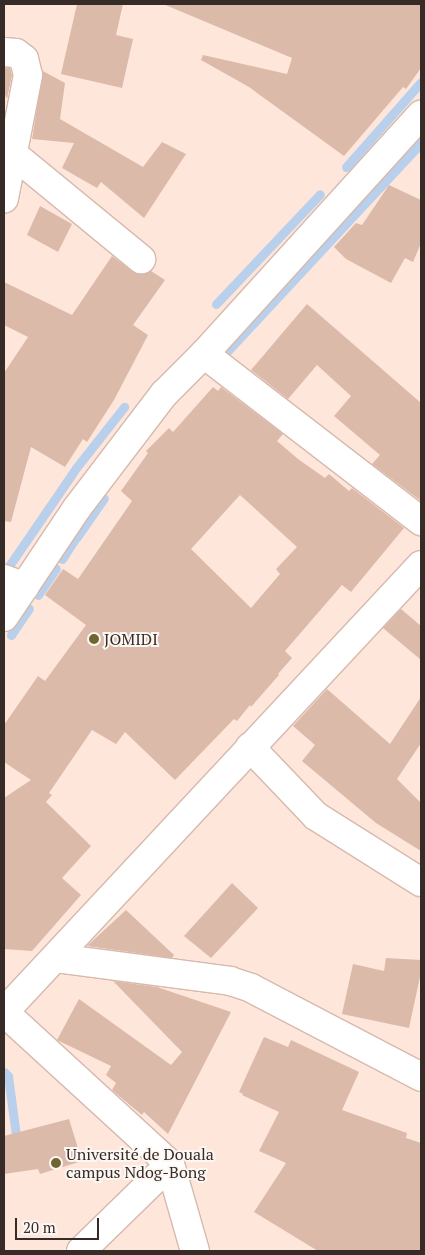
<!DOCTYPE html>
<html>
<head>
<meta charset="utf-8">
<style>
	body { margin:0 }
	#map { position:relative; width:425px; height:1255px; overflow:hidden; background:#fee6db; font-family:"PT Serif",serif }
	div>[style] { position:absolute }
	.stream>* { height:9px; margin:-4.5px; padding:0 4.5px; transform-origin:4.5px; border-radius:4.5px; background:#b9d0ec }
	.building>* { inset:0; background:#dcbaaa }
	.roads { filter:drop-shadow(1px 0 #d6b9ac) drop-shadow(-1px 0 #d6b9ac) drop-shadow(0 1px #d6b9ac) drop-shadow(0 -1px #d6b9ac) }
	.minor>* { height:28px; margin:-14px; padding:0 14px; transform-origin:14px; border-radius:14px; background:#fff }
	.major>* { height:28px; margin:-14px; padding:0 14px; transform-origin:14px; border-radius:14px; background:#fff }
	.dots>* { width:14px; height:14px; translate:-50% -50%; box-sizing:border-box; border:2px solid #fdf7f4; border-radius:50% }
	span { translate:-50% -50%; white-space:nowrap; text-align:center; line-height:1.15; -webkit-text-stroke:4px #fdf7f4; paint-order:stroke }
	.poi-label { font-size:16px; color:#362b26 }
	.left { translate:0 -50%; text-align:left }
	.frame { position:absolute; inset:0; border:5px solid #362b26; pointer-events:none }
	.scale { position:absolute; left:15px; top:1218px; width:84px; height:22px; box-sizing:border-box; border:2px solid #362b26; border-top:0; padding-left:6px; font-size:15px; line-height:18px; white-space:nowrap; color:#362b26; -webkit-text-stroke:4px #fdf7f4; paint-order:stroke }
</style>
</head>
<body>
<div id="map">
	<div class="stream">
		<i style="left:346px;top:167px;width:113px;rotate:-48.6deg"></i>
		<i style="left:216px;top:304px;width:151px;rotate:-46.6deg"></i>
		<i style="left:222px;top:357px;width:292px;rotate:-47.1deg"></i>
		<i style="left:77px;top:537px;width:47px;rotate:-55.3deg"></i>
		<i style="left:62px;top:559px;width:24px;rotate:-57deg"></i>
		<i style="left:9px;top:566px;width:119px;rotate:-55.6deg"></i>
		<i style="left:76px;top:468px;width:78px;rotate:-51.8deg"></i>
		<i style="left:38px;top:595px;width:32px;rotate:-56deg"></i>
		<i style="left:11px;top:635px;width:32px;rotate:-56deg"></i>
		<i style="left:4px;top:1072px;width:6px;rotate:45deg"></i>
		<i style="left:8px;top:1076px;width:68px;rotate:82.3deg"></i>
	</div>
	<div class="building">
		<i style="clip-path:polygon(77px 4px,123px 4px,116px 35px,133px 39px,122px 88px,61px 74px)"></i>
		<i style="clip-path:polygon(163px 4px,421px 4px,421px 68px,406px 89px,403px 87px,344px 156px,249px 87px,201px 60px,203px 55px,287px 74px,292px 58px)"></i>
		<i style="clip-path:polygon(4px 68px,10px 68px,12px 75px,7px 99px,4px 93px)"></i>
		<i style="clip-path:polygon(43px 71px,65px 83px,60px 119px,143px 167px,162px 142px,186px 154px,144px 218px,101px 182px,97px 188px,62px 168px,74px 143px,32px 139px)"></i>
		<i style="clip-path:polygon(389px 185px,421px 200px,421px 243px,413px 262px,405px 258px,391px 283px,346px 259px,334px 247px,356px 223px,362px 225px)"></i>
		<i style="clip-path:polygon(40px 206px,72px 224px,58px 252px,27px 235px)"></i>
		<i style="clip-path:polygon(112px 256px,132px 271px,139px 274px,151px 271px,165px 280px,133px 325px,148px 335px,114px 400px,87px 442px,83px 439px,65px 467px,31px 447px,11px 522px,4px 521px,4px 373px,28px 337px,4px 325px,4px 282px,72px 315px)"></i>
		<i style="clip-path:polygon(307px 304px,421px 403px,421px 501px,372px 464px,380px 455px,334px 416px,351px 396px,317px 365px,288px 399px,251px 370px)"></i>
		<i style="clip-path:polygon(evenodd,213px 387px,218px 391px,221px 387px,283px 434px,277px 441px,298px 459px,325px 478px,329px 474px,349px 491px,352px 488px,404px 528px,351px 592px,342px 585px,285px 651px,292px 658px,278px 674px,279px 675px,251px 707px,250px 705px,237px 721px,234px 719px,175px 780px,125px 732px,116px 744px,92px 730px,49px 793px,52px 795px,46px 802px,91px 846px,62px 878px,81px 895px,32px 951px,4px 949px,4px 798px,31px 780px,4px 762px,4px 725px,38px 676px,45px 681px,86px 625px,45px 595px,63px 569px,78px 579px,132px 501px,121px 491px,148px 453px,146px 451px,169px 428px,173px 432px,213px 387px,240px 495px,297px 547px,276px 569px,280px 574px,251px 608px,191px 549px,240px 495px)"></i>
		<i style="clip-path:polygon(401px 609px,421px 626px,421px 660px,383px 628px)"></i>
		<i style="clip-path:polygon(327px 689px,390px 744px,421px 697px,421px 743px,397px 779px,421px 803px,421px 851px,376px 823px,302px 761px,315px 745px,293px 726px)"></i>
		<i style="clip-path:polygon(232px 883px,258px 908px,211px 958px,184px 936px)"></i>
		<i style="clip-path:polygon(126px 910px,174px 955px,172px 958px,87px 946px)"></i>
		<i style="clip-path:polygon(386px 958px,421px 960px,421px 972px,409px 1028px,342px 1014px,353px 964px,384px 971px)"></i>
		<i style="clip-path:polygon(113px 981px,157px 987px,231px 1012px,168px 1134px,144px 1112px,142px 1115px,112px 1090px,116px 1083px,106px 1075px,111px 1066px,57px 1040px,79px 999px,171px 1065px,182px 1052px)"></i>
		<i style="clip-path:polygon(264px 1037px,288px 1047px,291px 1040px,359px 1072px,342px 1110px,407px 1133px,406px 1138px,421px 1143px,421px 1251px,318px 1251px,254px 1212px,286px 1163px,259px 1151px,279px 1112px,242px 1095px,243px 1094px,239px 1092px)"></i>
		<i style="clip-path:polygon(69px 1119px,82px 1161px,40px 1174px,38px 1169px,4px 1174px,4px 1136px)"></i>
	</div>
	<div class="roads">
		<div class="minor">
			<i style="left:4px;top:52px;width:12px;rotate:5deg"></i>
			<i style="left:16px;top:53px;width:10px;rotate:37deg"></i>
			<i style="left:24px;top:59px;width:16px;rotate:76deg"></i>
			<i style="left:28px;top:75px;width:126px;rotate:101deg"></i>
			<i style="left:13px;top:154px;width:166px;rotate:39.4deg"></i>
			<i style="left:204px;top:354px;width:274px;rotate:37.6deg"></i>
			<i style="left:4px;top:579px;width:22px;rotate:21deg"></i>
			<i style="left:250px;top:747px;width:95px;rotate:46.3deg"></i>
			<i style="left:316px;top:816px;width:124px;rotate:32.2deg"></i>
			<i style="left:56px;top:958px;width:176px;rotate:7.5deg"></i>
			<i style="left:230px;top:981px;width:22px;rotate:18deg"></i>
			<i style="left:251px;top:988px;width:192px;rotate:27.6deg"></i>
			<i style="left:4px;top:1012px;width:611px;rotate:-46.99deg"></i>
			<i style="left:4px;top:1012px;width:225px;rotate:42.5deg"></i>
			<i style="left:170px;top:1164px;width:91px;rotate:74deg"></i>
			<i style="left:81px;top:1251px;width:124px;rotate:-44.3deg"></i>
		</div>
		<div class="major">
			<i style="left:4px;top:617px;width:131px;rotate:-56.2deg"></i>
			<i style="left:77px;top:508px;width:143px;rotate:-52.7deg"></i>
			<i style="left:164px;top:394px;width:57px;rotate:-45deg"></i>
			<i style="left:204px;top:354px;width:323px;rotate:-47.8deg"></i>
		</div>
	</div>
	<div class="dots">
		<i style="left:94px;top:639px;background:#6e6531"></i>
		<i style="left:56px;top:1163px;background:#6e6531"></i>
	</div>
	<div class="poi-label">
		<span class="left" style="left:104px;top:639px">JOMIDI</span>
		<span class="left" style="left:66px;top:1163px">Université de Douala<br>campus Ndog-Bong</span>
	</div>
	<div class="frame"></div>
	<div class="scale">20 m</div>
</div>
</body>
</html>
